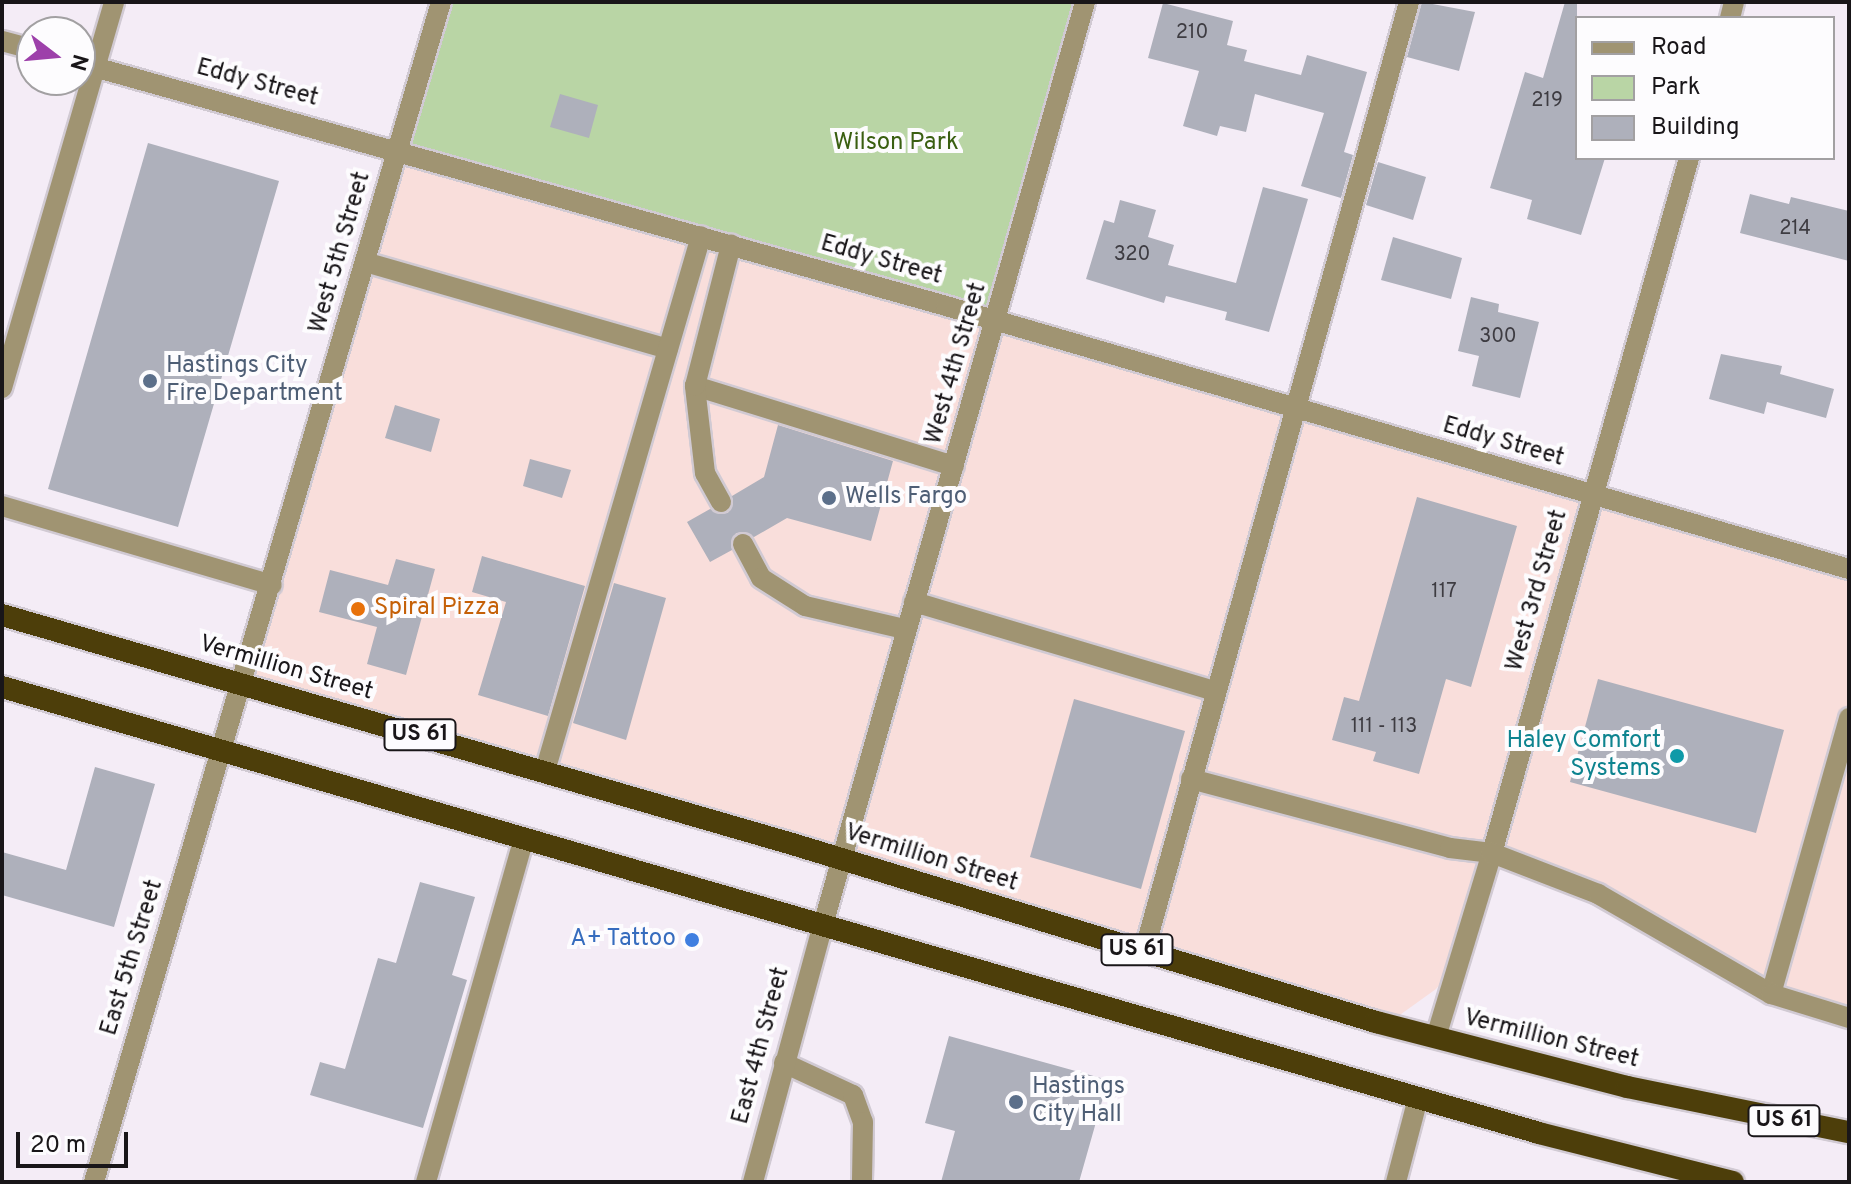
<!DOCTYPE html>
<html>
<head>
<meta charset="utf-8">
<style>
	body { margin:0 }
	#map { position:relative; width:1851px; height:1184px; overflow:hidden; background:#f4ecf6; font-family:Overpass,sans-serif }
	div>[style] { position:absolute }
	.commercial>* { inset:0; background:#f9dedb }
	.green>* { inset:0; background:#b9d5a5 }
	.building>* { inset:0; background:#aeb0bb }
	.roads { filter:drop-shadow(2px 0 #d1cad3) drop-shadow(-2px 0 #d1cad3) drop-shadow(0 2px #d1cad3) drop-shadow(0 -2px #d1cad3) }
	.service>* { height:20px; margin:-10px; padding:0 10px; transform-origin:10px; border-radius:10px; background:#a09472 }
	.minor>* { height:20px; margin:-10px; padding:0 10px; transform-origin:10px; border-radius:10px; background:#a09472 }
	.tertiary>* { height:20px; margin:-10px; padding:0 10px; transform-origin:10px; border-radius:10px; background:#a09472 }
	.trunk>* { height:22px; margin:-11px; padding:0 11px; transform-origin:11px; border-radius:11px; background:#4d3e0a }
	.dots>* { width:22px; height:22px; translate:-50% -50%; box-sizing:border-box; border:4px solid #fdfcfe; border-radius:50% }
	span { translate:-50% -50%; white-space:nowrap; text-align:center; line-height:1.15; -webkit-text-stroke:8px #fdfcfe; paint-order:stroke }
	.number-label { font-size:20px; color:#3e3c42 }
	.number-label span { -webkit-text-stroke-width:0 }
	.shield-label span { padding:2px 6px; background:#fdfcfe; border:2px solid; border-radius:6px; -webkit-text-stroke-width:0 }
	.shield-label { font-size:22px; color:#191619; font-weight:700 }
	.street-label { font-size:24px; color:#191619 }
	.park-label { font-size:24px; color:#3a5f11 }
	.service-label { font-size:24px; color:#4e5e75 }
	.left { translate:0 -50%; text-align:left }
	.food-label { font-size:24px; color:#c56008 }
	.culture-label { font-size:24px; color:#0d838f }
	.right { translate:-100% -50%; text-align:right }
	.shop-label { font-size:24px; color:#366cbe }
	.frame { position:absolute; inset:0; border:4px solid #191619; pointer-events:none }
	.legend { position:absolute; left:1575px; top:16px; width:260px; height:144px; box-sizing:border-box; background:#fdfcfe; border:2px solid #a2a0a2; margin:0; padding:10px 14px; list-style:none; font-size:24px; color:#191619 }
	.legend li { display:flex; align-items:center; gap:16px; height:40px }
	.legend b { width:40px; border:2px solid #a2a0a2 }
	.north { position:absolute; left:16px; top:16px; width:80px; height:80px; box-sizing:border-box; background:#fdfcfe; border:2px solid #a2a0a2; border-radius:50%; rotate:106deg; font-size:22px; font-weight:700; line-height:32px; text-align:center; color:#191619 }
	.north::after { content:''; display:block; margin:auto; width:28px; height:36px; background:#9d40aa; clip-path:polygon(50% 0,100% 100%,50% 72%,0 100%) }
	.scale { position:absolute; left:16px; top:1132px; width:112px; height:36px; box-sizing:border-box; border:4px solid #191619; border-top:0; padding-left:10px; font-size:24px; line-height:28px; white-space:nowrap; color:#191619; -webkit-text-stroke:6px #fdfcfe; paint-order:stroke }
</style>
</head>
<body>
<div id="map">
	<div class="commercial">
		<i style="clip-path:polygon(398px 150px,1849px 569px,1849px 1018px,1771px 994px,1598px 894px,1493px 853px,1452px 970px,1436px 989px,1397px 1017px,242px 683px)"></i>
	</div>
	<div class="green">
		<i style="clip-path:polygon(441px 2px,1085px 2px,997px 321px,398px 150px)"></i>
	</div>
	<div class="building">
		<i style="clip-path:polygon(1422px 2px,1475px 12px,1459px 71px,1407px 57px)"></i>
		<i style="clip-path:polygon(1565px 2px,1577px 2px,1577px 158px,1605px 158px,1581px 235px,1527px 219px,1532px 200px,1490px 188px,1525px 72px,1543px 78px)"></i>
		<i style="clip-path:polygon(1163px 3px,1233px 21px,1227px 45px,1247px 50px,1244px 61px,1301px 75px,1307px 55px,1367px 72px,1344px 152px,1353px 155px,1341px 198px,1301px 186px,1324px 113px,1255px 94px,1246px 132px,1220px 126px,1217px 136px,1183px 126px,1199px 71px,1148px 58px)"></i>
		<i style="clip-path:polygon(560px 94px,598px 105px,589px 138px,550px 127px)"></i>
		<i style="clip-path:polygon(148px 143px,279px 181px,178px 527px,48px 489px)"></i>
		<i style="clip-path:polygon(1378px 162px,1426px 177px,1413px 220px,1366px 205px)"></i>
		<i style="clip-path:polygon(1263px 187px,1308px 199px,1269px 332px,1225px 320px,1227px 312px,1166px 296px,1164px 303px,1086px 279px,1104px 220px,1114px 223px,1120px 200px,1156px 210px,1148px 237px,1174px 245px,1168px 265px,1236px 283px)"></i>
		<i style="clip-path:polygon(1750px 194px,1789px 204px,1791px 197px,1849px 211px,1849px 261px,1740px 233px)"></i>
		<i style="clip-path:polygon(1393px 237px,1462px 258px,1451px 299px,1381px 280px)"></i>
		<i style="clip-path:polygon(1471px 297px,1499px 304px,1498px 312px,1539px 322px,1520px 398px,1472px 386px,1479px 356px,1458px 351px)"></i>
		<i style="clip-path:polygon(1721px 354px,1782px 366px,1780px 374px,1834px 389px,1826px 418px,1767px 402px,1764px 414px,1709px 399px)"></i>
		<i style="clip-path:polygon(395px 405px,440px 419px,431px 452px,385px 438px)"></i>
		<i style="clip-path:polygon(778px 425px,893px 461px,871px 541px,787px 518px,754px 537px,736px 533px,732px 550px,710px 562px,687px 522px,710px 509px,728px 513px,732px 496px,764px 477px)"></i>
		<i style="clip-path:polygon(530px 459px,571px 470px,562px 498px,523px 486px)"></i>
		<i style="clip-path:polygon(1417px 497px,1517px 526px,1471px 687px,1446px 679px,1419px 774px,1373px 761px,1376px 752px,1332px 740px,1344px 697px,1359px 701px)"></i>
		<i style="clip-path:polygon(482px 556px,585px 586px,548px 716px,478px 695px,506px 602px,472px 592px)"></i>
		<i style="clip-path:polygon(396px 559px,435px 569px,406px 675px,367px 664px,377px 627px,319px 612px,330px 570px,388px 585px)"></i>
		<i style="clip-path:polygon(614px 583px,666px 598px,626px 740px,573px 723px)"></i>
		<i style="clip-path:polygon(1598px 679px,1784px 730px,1756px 833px,1570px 782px)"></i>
		<i style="clip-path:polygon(1074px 699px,1185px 731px,1141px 889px,1030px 857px)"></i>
		<i style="clip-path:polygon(95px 767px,155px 784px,114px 927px,2px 895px,2px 852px,66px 870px)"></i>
		<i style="clip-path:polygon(420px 882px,475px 897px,452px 975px,467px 980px,423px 1128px,310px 1095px,320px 1062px,345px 1069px,378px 958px,396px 963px)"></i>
		<i style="clip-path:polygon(949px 1036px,1108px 1080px,1079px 1182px,941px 1182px,955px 1131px,925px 1123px)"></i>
	</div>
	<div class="roads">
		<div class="service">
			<i style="left:365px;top:262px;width:315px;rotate:16deg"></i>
			<i style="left:695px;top:386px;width:271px;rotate:17.2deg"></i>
			<i style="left:2px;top:388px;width:402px;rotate:-73.8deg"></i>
			<i style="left:721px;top:502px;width:33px;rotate:-119deg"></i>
			<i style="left:705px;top:473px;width:88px;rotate:-96.6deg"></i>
			<i style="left:695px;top:386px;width:146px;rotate:-75.7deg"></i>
			<i style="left:2px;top:506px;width:281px;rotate:16.3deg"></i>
			<i style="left:743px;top:544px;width:38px;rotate:62deg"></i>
			<i style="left:761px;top:578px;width:52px;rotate:32.5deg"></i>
			<i style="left:805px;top:606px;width:103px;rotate:13deg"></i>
			<i style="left:914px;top:602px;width:314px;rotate:16.5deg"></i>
			<i style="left:545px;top:771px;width:557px;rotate:-73.74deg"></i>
			<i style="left:1191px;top:779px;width:268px;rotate:14.9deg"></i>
			<i style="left:1450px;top:848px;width:42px;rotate:6.8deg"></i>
			<i style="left:1144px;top:952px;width:986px;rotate:-74.41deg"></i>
			<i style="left:1771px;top:994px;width:287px;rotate:-74.2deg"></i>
			<i style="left:784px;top:1063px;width:76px;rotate:24.9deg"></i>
			<i style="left:853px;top:1095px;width:29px;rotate:70deg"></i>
			<i style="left:863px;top:1122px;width:60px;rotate:91deg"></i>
			<i style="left:426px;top:1182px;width:357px;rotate:-74.1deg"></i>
		</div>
		<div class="minor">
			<i style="left:1730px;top:18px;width:16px;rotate:-76deg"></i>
			<i style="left:2px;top:41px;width:31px;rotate:15deg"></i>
			<i style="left:80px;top:63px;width:899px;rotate:15.67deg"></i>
			<i style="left:946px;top:306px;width:941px;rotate:16.24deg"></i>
			<i style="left:1492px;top:853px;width:722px;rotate:-74.17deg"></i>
			<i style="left:94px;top:1182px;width:1230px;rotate:-73.61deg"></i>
			<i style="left:753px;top:1182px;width:266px;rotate:-74.8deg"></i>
		</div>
		<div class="tertiary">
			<i style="left:823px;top:925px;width:959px;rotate:-74.15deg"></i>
			<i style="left:1436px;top:1037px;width:192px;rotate:-73.1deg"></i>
			<i style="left:1492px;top:853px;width:114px;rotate:21.1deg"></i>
			<i style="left:1598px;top:894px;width:200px;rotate:30deg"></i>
			<i style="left:1771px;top:994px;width:82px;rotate:17.1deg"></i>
			<i style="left:1396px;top:1182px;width:87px;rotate:-75.3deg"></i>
		</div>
		<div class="trunk">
			<i style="left:2px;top:615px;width:819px;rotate:16.16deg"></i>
			<i style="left:789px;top:843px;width:614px;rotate:16.96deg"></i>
			<i style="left:1376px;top:1022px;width:259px;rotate:14.5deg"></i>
			<i style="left:1627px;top:1087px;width:227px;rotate:11.5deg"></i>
			<i style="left:2px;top:687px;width:1600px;rotate:16.18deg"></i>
			<i style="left:1539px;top:1133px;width:200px;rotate:14.2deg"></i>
		</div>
	</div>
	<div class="dots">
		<i style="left:150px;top:381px;background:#5c6f8a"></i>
		<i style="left:829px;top:498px;background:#5c6f8a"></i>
		<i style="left:358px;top:609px;background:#e8710a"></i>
		<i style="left:1677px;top:756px;background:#0f9aa8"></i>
		<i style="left:692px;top:940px;background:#3f7fe0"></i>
		<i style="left:1016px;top:1102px;background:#5c6f8a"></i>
	</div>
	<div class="number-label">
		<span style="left:1192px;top:33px">210</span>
		<span style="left:1547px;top:101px">219</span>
		<span style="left:1795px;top:229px">214</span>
		<span style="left:1132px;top:255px">320</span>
		<span style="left:1498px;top:337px">300</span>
		<span style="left:1444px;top:592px">117</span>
		<span style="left:1384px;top:727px">111 - 113</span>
	</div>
	<div class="shield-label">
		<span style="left:420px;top:735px">US 61</span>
		<span style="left:1137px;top:950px">US 61</span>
		<span style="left:1784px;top:1121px">US 61</span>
	</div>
	<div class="street-label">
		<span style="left:257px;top:84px;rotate:15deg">Eddy Street</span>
		<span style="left:341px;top:253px;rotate:-74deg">West 5th Street</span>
		<span style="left:881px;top:261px;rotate:16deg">Eddy Street</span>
		<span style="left:957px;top:364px;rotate:-74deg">West 4th Street</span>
		<span style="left:1503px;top:443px;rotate:16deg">Eddy Street</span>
		<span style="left:1538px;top:591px;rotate:-74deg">West 3rd Street</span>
		<span style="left:286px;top:669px;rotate:16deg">Vermillion Street</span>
		<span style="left:931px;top:859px;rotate:17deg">Vermillion Street</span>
		<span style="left:133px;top:958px;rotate:-73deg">East 5th Street</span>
		<span style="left:1551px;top:1040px;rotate:14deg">Vermillion Street</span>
		<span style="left:762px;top:1046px;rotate:-75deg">East 4th Street</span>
	</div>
	<div class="park-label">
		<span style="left:896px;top:144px">Wilson Park</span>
	</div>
	<div class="service-label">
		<span class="left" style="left:166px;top:381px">Hastings City<br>Fire Department</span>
		<span class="left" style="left:845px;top:498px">Wells Fargo</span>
		<span class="left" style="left:1032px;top:1102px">Hastings<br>City Hall</span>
	</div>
	<div class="food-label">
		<span class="left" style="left:374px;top:609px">Spiral Pizza</span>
	</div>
	<div class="culture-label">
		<span class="right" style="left:1661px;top:756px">Haley Comfort<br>Systems</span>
	</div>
	<div class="shop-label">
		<span class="right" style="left:676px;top:940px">A+ Tattoo</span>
	</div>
	<div class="frame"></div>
	<ul class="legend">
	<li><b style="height:10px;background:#a09472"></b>Road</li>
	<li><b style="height:22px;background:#b9d5a5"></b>Park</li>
	<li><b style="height:22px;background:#aeb0bb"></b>Building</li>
	</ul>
	<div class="north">N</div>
	<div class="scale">20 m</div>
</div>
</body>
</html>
